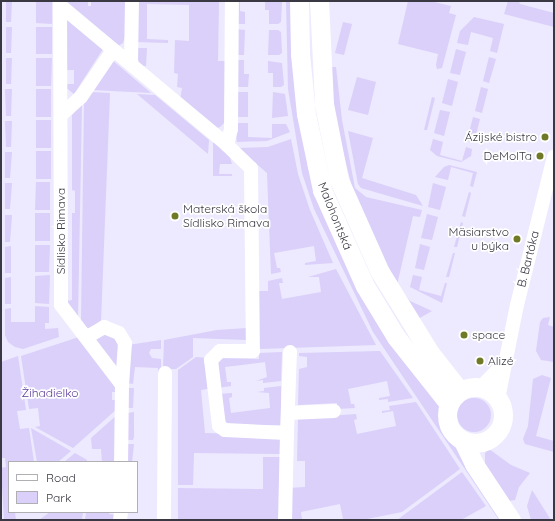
<!DOCTYPE html>
<html>
<head>
<meta charset="utf-8">
<style>
	body { margin:0 }
	#map { position:relative; width:555px; height:521px; overflow:hidden; background:#ede9fe; font-family:Quicksand,sans-serif }
	div>[style] { position:absolute }
	.green>* { inset:0; background:#dad0fa }
	.round { border-radius:50% }
	.street>* { height:14px; margin:-7px; padding:0 7px; transform-origin:7px; border-radius:7px; background:#fff }
	.secondary>* { height:19px; margin:-9.5px; padding:0 9.5px; transform-origin:9.5px; border-radius:9.5px; background:#fff }
	.secondary>.ring { margin:-9.5px; padding:0; box-sizing:content-box; background:none; border:19px solid #fff; border-radius:50% }
	.dots>* { width:11px; height:11px; translate:-50% -50%; box-sizing:border-box; border:2px solid #fff; border-radius:50% }
	span { translate:-50% -50%; white-space:nowrap; text-align:center; line-height:1.15; -webkit-text-stroke:3.5px #fff; paint-order:stroke }
	.poi-label { font-size:12px; color:#3a3842 }
	.right { translate:-100% -50%; text-align:right }
	.left { translate:0 -50%; text-align:left }
	.street-label { font-size:12px; color:#3a3842 }
	.park-label { font-size:12px; color:#5e3e99 }
	.frame { position:absolute; inset:0; border:2px solid #3a3842; pointer-events:none }
	.legend { position:absolute; left:8px; top:461px; width:130px; height:52px; box-sizing:border-box; background:#fff; border:1px solid #b0afb3; margin:0; padding:5px 7px; list-style:none; font-size:12px; color:#3a3842 }
	.legend li { display:flex; align-items:center; gap:8px; height:20px }
	.legend b { width:20px; border:1px solid #b0afb3 }
</style>
</head>
<body>
<div id="map">
	<div class="green">
		<i style="clip-path:polygon(6px 1px,12px 1px,11px 22px,6px 22px)"></i>
		<i style="clip-path:polygon(36px 1px,52px 1px,52px 24px,36px 23px)"></i>
		<i style="clip-path:polygon(66px 1px,88px 1px,88px 6px,91px 6px,91px 1px,126px 1px,126px 34px,123px 43px,118px 46px)"></i>
		<i style="clip-path:polygon(137px 1px,219px 1px,218px 61px,229px 61px,226px 121px,220px 127px,214px 129px,179px 106px,182px 88px,177px 87px,178px 74px,174px 73px,175px 40px,189px 41px,189px 5px,147px 4px,147px 39px,168px 40px,168px 43px,136px 42px)"></i>
		<i style="clip-path:polygon(235px 1px,240px 1px,240px 11px,245px 12px,245px 24px,235px 24px)"></i>
		<i style="clip-path:polygon(265px 1px,282px 1px,281px 22px,278px 24px,269px 24px,269px 10px,265px 10px)"></i>
		<i style="clip-path:polygon(286px 1px,292px 1px,308px 169px,440px 407px,442px 429px,455px 444px,502px 520px,499px 520px,373px 332px,314px 209px,302px 173px,288px 89px)"></i>
		<i style="clip-path:polygon(408px 1px,430px 1px,451px 6px,449px 13px,456px 15px,442px 68px,437px 69px,436px 65px,438px 54px,398px 44px)"></i>
		<i style="clip-path:polygon(508px 1px,519px 1px,520px 4px,554px 13px,554px 27px,504px 14px)"></i>
		<i style="clip-path:polygon(474px 17px,504px 24px,497px 53px,490px 51px,493px 38px,471px 32px,468px 45px,457px 43px,460px 31px)"></i>
		<i style="clip-path:polygon(66px 19px,103px 49px,74px 94px,65px 87px,65px 84px,74px 84px,74px 70px,65px 70px)"></i>
		<i style="clip-path:polygon(343px 22px,352px 24px,344px 55px,335px 53px)"></i>
		<i style="clip-path:polygon(6px 27px,12px 27px,11px 53px,6px 53px)"></i>
		<i style="clip-path:polygon(36px 27px,52px 27px,52px 54px,36px 54px)"></i>
		<i style="clip-path:polygon(235px 29px,245px 30px,244px 55px,235px 55px)"></i>
		<i style="clip-path:polygon(269px 30px,278px 30px,281px 32px,282px 53px,279px 55px,268px 55px)"></i>
		<i style="clip-path:polygon(135px 48px,147px 48px,146px 66px,140px 66px)"></i>
		<i style="clip-path:polygon(456px 49px,466px 52px,460px 75px,450px 73px)"></i>
		<i style="clip-path:polygon(489px 57px,496px 59px,489px 83px,483px 81px)"></i>
		<i style="clip-path:polygon(6px 58px,12px 58px,11px 84px,6px 84px)"></i>
		<i style="clip-path:polygon(36px 58px,52px 58px,51px 86px,36px 86px)"></i>
		<i style="clip-path:polygon(111px 59px,151px 93px,92px 90px)"></i>
		<i style="clip-path:polygon(234px 60px,244px 60px,244px 74px,249px 74px,248px 87px,234px 87px)"></i>
		<i style="clip-path:polygon(268px 61px,282px 63px,284px 85px,281px 87px,273px 87px,273px 73px,268px 73px)"></i>
		<i style="clip-path:polygon(329px 67px,336px 67px,342px 120px,355px 188px,366px 197px,422px 210px,420px 217px,413px 216px,397px 285px,410px 301px,432px 311px,418px 319px,396px 286px,353px 191px,335px 121px)"></i>
		<i style="clip-path:polygon(357px 77px,376px 82px,368px 115px,348px 110px)"></i>
		<i style="clip-path:polygon(448px 79px,458px 82px,452px 106px,442px 103px)"></i>
		<i style="clip-path:polygon(481px 87px,488px 89px,482px 113px,475px 111px)"></i>
		<i style="clip-path:polygon(5px 89px,12px 89px,11px 116px,6px 116px)"></i>
		<i style="clip-path:polygon(36px 89px,51px 89px,51px 117px,36px 117px)"></i>
		<i style="clip-path:polygon(90px 92px,110px 93px,101px 321px,89px 329px,81px 323px,84px 101px)"></i>
		<i style="clip-path:polygon(234px 92px,248px 92px,248px 117px,234px 117px)"></i>
		<i style="clip-path:polygon(273px 92px,285px 94px,288px 116px,272px 118px)"></i>
		<i style="clip-path:polygon(137px 94px,155px 95px,209px 140px,208px 154px)"></i>
		<i style="clip-path:polygon(432px 97px,435px 98px,427px 130px,424px 130px)"></i>
		<i style="clip-path:polygon(82px 104px,78px 319px,66px 301px,72px 300px,72px 213px,75px 213px,75px 191px,72px 190px,72px 115px)"></i>
		<i style="clip-path:polygon(440px 110px,450px 112px,444px 136px,434px 133px)"></i>
		<i style="clip-path:polygon(473px 117px,480px 119px,474px 143px,467px 141px)"></i>
		<i style="clip-path:polygon(36px 120px,51px 120px,51px 148px,36px 148px)"></i>
		<i style="clip-path:polygon(5px 121px,12px 121px,11px 147px,6px 147px)"></i>
		<i style="clip-path:polygon(234px 123px,248px 123px,248px 137px,272px 138px,272px 124px,286px 124px,290px 132px,267px 141px,237px 142px)"></i>
		<i style="clip-path:polygon(348px 131px,373px 138px,362px 178px,416px 195px,423px 206px,361px 188px,358px 184px)"></i>
		<i style="clip-path:polygon(291px 139px,298px 174px,310px 210px,333px 263px,305px 265px,305px 263px,316px 261px,314px 246px,274px 253px,277px 268px,280px 268px,281px 272px,271px 274px,267px 173px,238px 148px,268px 147px)"></i>
		<i style="clip-path:polygon(433px 139px,443px 142px,440px 155px,462px 161px,466px 147px,472px 149px,471px 156px,461px 162px,437px 156px,430px 150px)"></i>
		<i style="clip-path:polygon(213px 140px,229px 154px,232px 164px,220px 164px,219px 174px,232px 174px,232px 176px,213px 176px)"></i>
		<i style="clip-path:polygon(36px 151px,51px 151px,51px 179px,36px 179px)"></i>
		<i style="clip-path:polygon(5px 152px,12px 152px,10px 178px,5px 178px)"></i>
		<i style="clip-path:polygon(449px 165px,477px 172px,473px 187px,470px 186px,473px 173px,451px 167px,448px 180px,435px 177px,444px 167px)"></i>
		<i style="clip-path:polygon(36px 182px,50px 182px,50px 210px,35px 210px)"></i>
		<i style="clip-path:polygon(5px 183px,12px 183px,10px 209px,5px 209px)"></i>
		<i style="clip-path:polygon(433px 183px,446px 187px,440px 210px,428px 207px)"></i>
		<i style="clip-path:polygon(469px 192px,471px 193px,465px 217px,462px 216px)"></i>
		<i style="clip-path:polygon(35px 213px,50px 213px,50px 241px,35px 241px)"></i>
		<i style="clip-path:polygon(427px 214px,438px 217px,432px 240px,421px 238px)"></i>
		<i style="clip-path:polygon(5px 215px,12px 215px,10px 242px,5px 242px)"></i>
		<i style="clip-path:polygon(461px 222px,463px 223px,457px 247px,454px 247px)"></i>
		<i style="clip-path:polygon(420px 244px,430px 247px,424px 270px,415px 268px)"></i>
		<i style="clip-path:polygon(35px 245px,50px 245px,49px 272px,35px 272px)"></i>
		<i style="clip-path:polygon(11px 246px,11px 273px,5px 273px,5px 247px)"></i>
		<i style="clip-path:polygon(453px 253px,455px 253px,449px 277px,446px 277px)"></i>
		<i style="clip-path:polygon(336px 269px,376px 345px,259px 349px,258px 291px,268px 291px,268px 281px,282px 278px,283px 283px,279px 283px,282px 299px,321px 292px,319px 277px,308px 277px)"></i>
		<i style="clip-path:polygon(50px 275px,49px 304px,35px 303px,35px 276px)"></i>
		<i style="clip-path:polygon(413px 275px,422px 277px,419px 290px,441px 296px,445px 283px,447px 283px,442px 303px,410px 287px)"></i>
		<i style="clip-path:polygon(11px 277px,11px 304px,5px 304px,5px 278px)"></i>
		<i style="clip-path:polygon(35px 306px,49px 307px,49px 323px,45px 323px,45px 329px,58px 328px,59px 337px,23px 349px,15px 347px,8px 342px,5px 335px,5px 309px,11px 308px,11px 322px,35px 322px)"></i>
		<i style="clip-path:polygon(550px 317px,548px 325px,554px 327px,554px 362px,541px 360px,536px 351px,540px 322px,543px 318px)"></i>
		<i style="clip-path:polygon(247px 328px,247px 340px,193px 338px,193px 357px,176px 369px,163px 369px,164px 340px,217px 330px)"></i>
		<i style="clip-path:polygon(102px 335px,113px 335px,118px 344px,118px 371px,95px 341px,97px 337px)"></i>
		<i style="clip-path:polygon(79px 337px,119px 392px,112px 392px,112px 400px,118px 400px,118px 408px,73px 448px,35px 427px,40px 426px,38px 408px,29px 409px,21px 356px)"></i>
		<i style="clip-path:polygon(161px 340px,161px 349px,151px 349px,149px 353px,152px 358px,161px 359px,161px 383px,158px 383px,158px 368px,135px 367px,133px 384px,128px 383px,128px 345px)"></i>
		<i style="clip-path:polygon(380px 351px,413px 398px,388px 402px,388px 399px,379px 400px,379px 398px,390px 396px,387px 381px,348px 389px,351px 404px,354px 404px,355px 408px,337px 409px,337px 403px,298px 405px,299px 369px,307px 367px,307px 357px,299px 356px,299px 353px)"></i>
		<i style="clip-path:polygon(282px 352px,281px 381px,263px 383px,263px 380px,256px 381px,267px 377px,265px 362px,225px 367px,227px 382px,231px 382px,231px 386px,218px 388px,215px 358px,259px 359px,259px 353px)"></i>
		<i style="clip-path:polygon(18px 356px,26px 410px,17px 411px,20px 429px,29px 428px,34px 462px,9px 462px,9px 512px,15px 512px,16px 520px,4px 520px,1px 468px,6px 467px,5px 458px,1px 458px,1px 362px)"></i>
		<i style="clip-path:polygon(196px 357px,209px 358px,212px 388px,201px 390px,205px 433px,275px 435px,280px 440px,280px 454px,194px 453px,193px 485px,178px 485px,178px 370px)"></i>
		<i style="clip-path:polygon(542px 375px,551px 378px,536px 436px,554px 441px,554px 452px,525px 444px,523px 439px,528px 426px,533px 379px)"></i>
		<i style="clip-path:polygon(281px 386px,281px 425px,227px 427px,219px 394px,232px 393px,232px 397px,229px 398px,231px 413px,270px 408px,269px 393px,257px 392px,264px 391px,264px 388px)"></i>
		<i style="clip-path:polygon(128px 388px,134px 388px,133px 408px,128px 408px)"></i>
		<i class="round" style="left:457px;top:398px;width:34px;height:34px"></i>
		<i style="clip-path:polygon(416px 402px,460px 469px,402px 512px,362px 520px,337px 520px,343px 519px,340px 504px,301px 512px,302px 520px,288px 520px,288px 488px,305px 487px,305px 461px,297px 461px,298px 418px,356px 414px,357px 419px,354px 420px,357px 434px,396px 426px,393px 411px,382px 413px,382px 411px,390px 410px,389px 406px)"></i>
		<i style="clip-path:polygon(134px 412px,134px 437px,133px 440px,128px 440px,128px 413px)"></i>
		<i style="clip-path:polygon(118px 414px,118px 462px,102px 462px,101px 449px,92px 449px,91px 438px)"></i>
		<i style="clip-path:polygon(31px 428px,71px 451px,58px 462px,37px 462px)"></i>
		<i style="clip-path:polygon(128px 444px,134px 444px,132px 462px,128px 462px)"></i>
		<i style="clip-path:polygon(489px 449px,511px 465px,530px 473px,519px 487px,515px 500px,507px 501px,485px 464px,485px 453px)"></i>
		<i style="clip-path:polygon(75px 453px,87px 460px,87px 462px,64px 462px)"></i>
		<i style="clip-path:polygon(263px 457px,280px 457px,279px 520px,178px 520px,178px 488px,263px 489px)"></i>
		<i style="clip-path:polygon(462px 472px,486px 506px,461px 520px,397px 520px)"></i>
		<i style="clip-path:polygon(532px 490px,551px 520px,531px 520px,527px 506px)"></i>
		<i style="clip-path:polygon(50px 512px,83px 512px,82px 520px,39px 520px)"></i>
		<i style="clip-path:polygon(86px 512px,109px 512px,109px 514px,117px 515px,117px 520px,85px 520px)"></i>
	</div>
	<div class="street">
		<i style="left:60px;top:1px;width:304px;rotate:89.8deg"></i>
		<i style="left:61px;top:305px;width:101px;rotate:52.7deg"></i>
		<i style="left:122px;top:385px;width:77px;rotate:90.7deg"></i>
		<i style="left:61px;top:6px;width:217px;rotate:39.9deg"></i>
		<i style="left:227px;top:145px;width:33px;rotate:44deg"></i>
		<i style="left:251px;top:168px;width:183px;rotate:89.4deg"></i>
		<i style="left:253px;top:351px;width:33px;rotate:180deg"></i>
		<i style="left:220px;top:351px;width:13px;rotate:135deg"></i>
		<i style="left:211px;top:360px;width:66px;rotate:83.1deg"></i>
		<i style="left:219px;top:426px;width:7px;rotate:34deg"></i>
		<i style="left:225px;top:430px;width:62px;rotate:2.8deg"></i>
		<i style="left:287px;top:433px;width:87px;rotate:91.3deg"></i>
		<i style="left:131px;top:63px;width:62px;rotate:-89.1deg"></i>
		<i style="left:62px;top:114px;width:25px;rotate:-42deg"></i>
		<i style="left:81px;top:97px;width:57px;rotate:-55.8deg"></i>
		<i style="left:227px;top:145px;width:16px;rotate:-76deg"></i>
		<i style="left:231px;top:129px;width:128px;rotate:-89.6deg"></i>
		<i style="left:87px;top:337px;width:20px;rotate:-30deg"></i>
		<i style="left:104px;top:327px;width:16px;rotate:22deg"></i>
		<i style="left:119px;top:333px;width:12px;rotate:59deg"></i>
		<i style="left:125px;top:343px;width:42px;rotate:94.1deg"></i>
		<i style="left:481px;top:387px;width:36px;rotate:-46deg"></i>
		<i style="left:498px;top:399px;width:96px;rotate:-78.6deg"></i>
		<i style="left:517px;top:305px;width:153px;rotate:-76deg"></i>
		<i style="left:288px;top:413px;width:46px;rotate:-2.5deg"></i>
		<i style="left:287px;top:433px;width:81px;rotate:-87.9deg"></i>
		<i style="left:120px;top:520px;width:8px;rotate:-83deg"></i>
		<i style="left:164px;top:520px;width:147px;rotate:-89.6deg"></i>
	</div>
	<div class="secondary">
		<i style="left:299px;top:1px;width:53px;rotate:88.9deg"></i>
		<i style="left:300px;top:54px;width:60px;rotate:84.3deg"></i>
		<i style="left:306px;top:114px;width:78px;rotate:78.1deg"></i>
		<i style="left:322px;top:190px;width:105px;rotate:65.9deg"></i>
		<i style="left:365px;top:286px;width:60px;rotate:58.7deg"></i>
		<i style="left:396px;top:337px;width:85px;rotate:51.7deg"></i>
		<i style="left:319px;top:1px;width:103px;rotate:87.2deg"></i>
		<i style="left:324px;top:104px;width:77px;rotate:78.8deg"></i>
		<i style="left:339px;top:180px;width:101px;rotate:66deg"></i>
		<i style="left:380px;top:272px;width:95px;rotate:58.3deg"></i>
		<i style="left:430px;top:353px;width:48px;rotate:51.7deg"></i>
		<i class="ring" style="left:447px;top:387px;width:37px;height:37px"></i>
		<i style="left:463px;top:441px;width:25px;rotate:64deg"></i>
		<i style="left:474px;top:464px;width:67px;rotate:56.5deg"></i>
	</div>
	<div class="dots">
		<i style="left:545px;top:137px;background:#707a26"></i>
		<i style="left:540px;top:156px;background:#707a26"></i>
		<i style="left:175px;top:216px;background:#707a26"></i>
		<i style="left:517px;top:239px;background:#707a26"></i>
		<i style="left:464px;top:335px;background:#707a26"></i>
		<i style="left:480px;top:361px;background:#707a26"></i>
	</div>
	<div class="poi-label">
		<span class="right" style="left:537px;top:137px">Ázijské bistro</span>
		<span class="right" style="left:532px;top:156px">DeMolTa</span>
		<span class="left" style="left:183px;top:216px">Materská škola<br>Sídlisko Rimava</span>
		<span class="right" style="left:509px;top:239px">Mäsiarstvo<br>u býka</span>
		<span class="left" style="left:472px;top:335px">space</span>
		<span class="left" style="left:488px;top:361px">Alizé</span>
	</div>
	<div class="street-label">
		<span style="left:335px;top:216px;rotate:68deg">Malohontská</span>
		<span style="left:61px;top:231px;rotate:-90deg">Sídlisko Rimava</span>
		<span style="left:528px;top:259px;rotate:-76deg">B. Bartóka</span>
	</div>
	<div class="park-label">
		<span style="left:50px;top:393px">Žihadielko</span>
	</div>
	<div class="frame"></div>
	<ul class="legend">
	<li><b style="height:5px;background:#fff"></b>Road</li>
	<li><b style="height:11px;background:#dad0fa"></b>Park</li>
	</ul>
</div>
</body>
</html>
